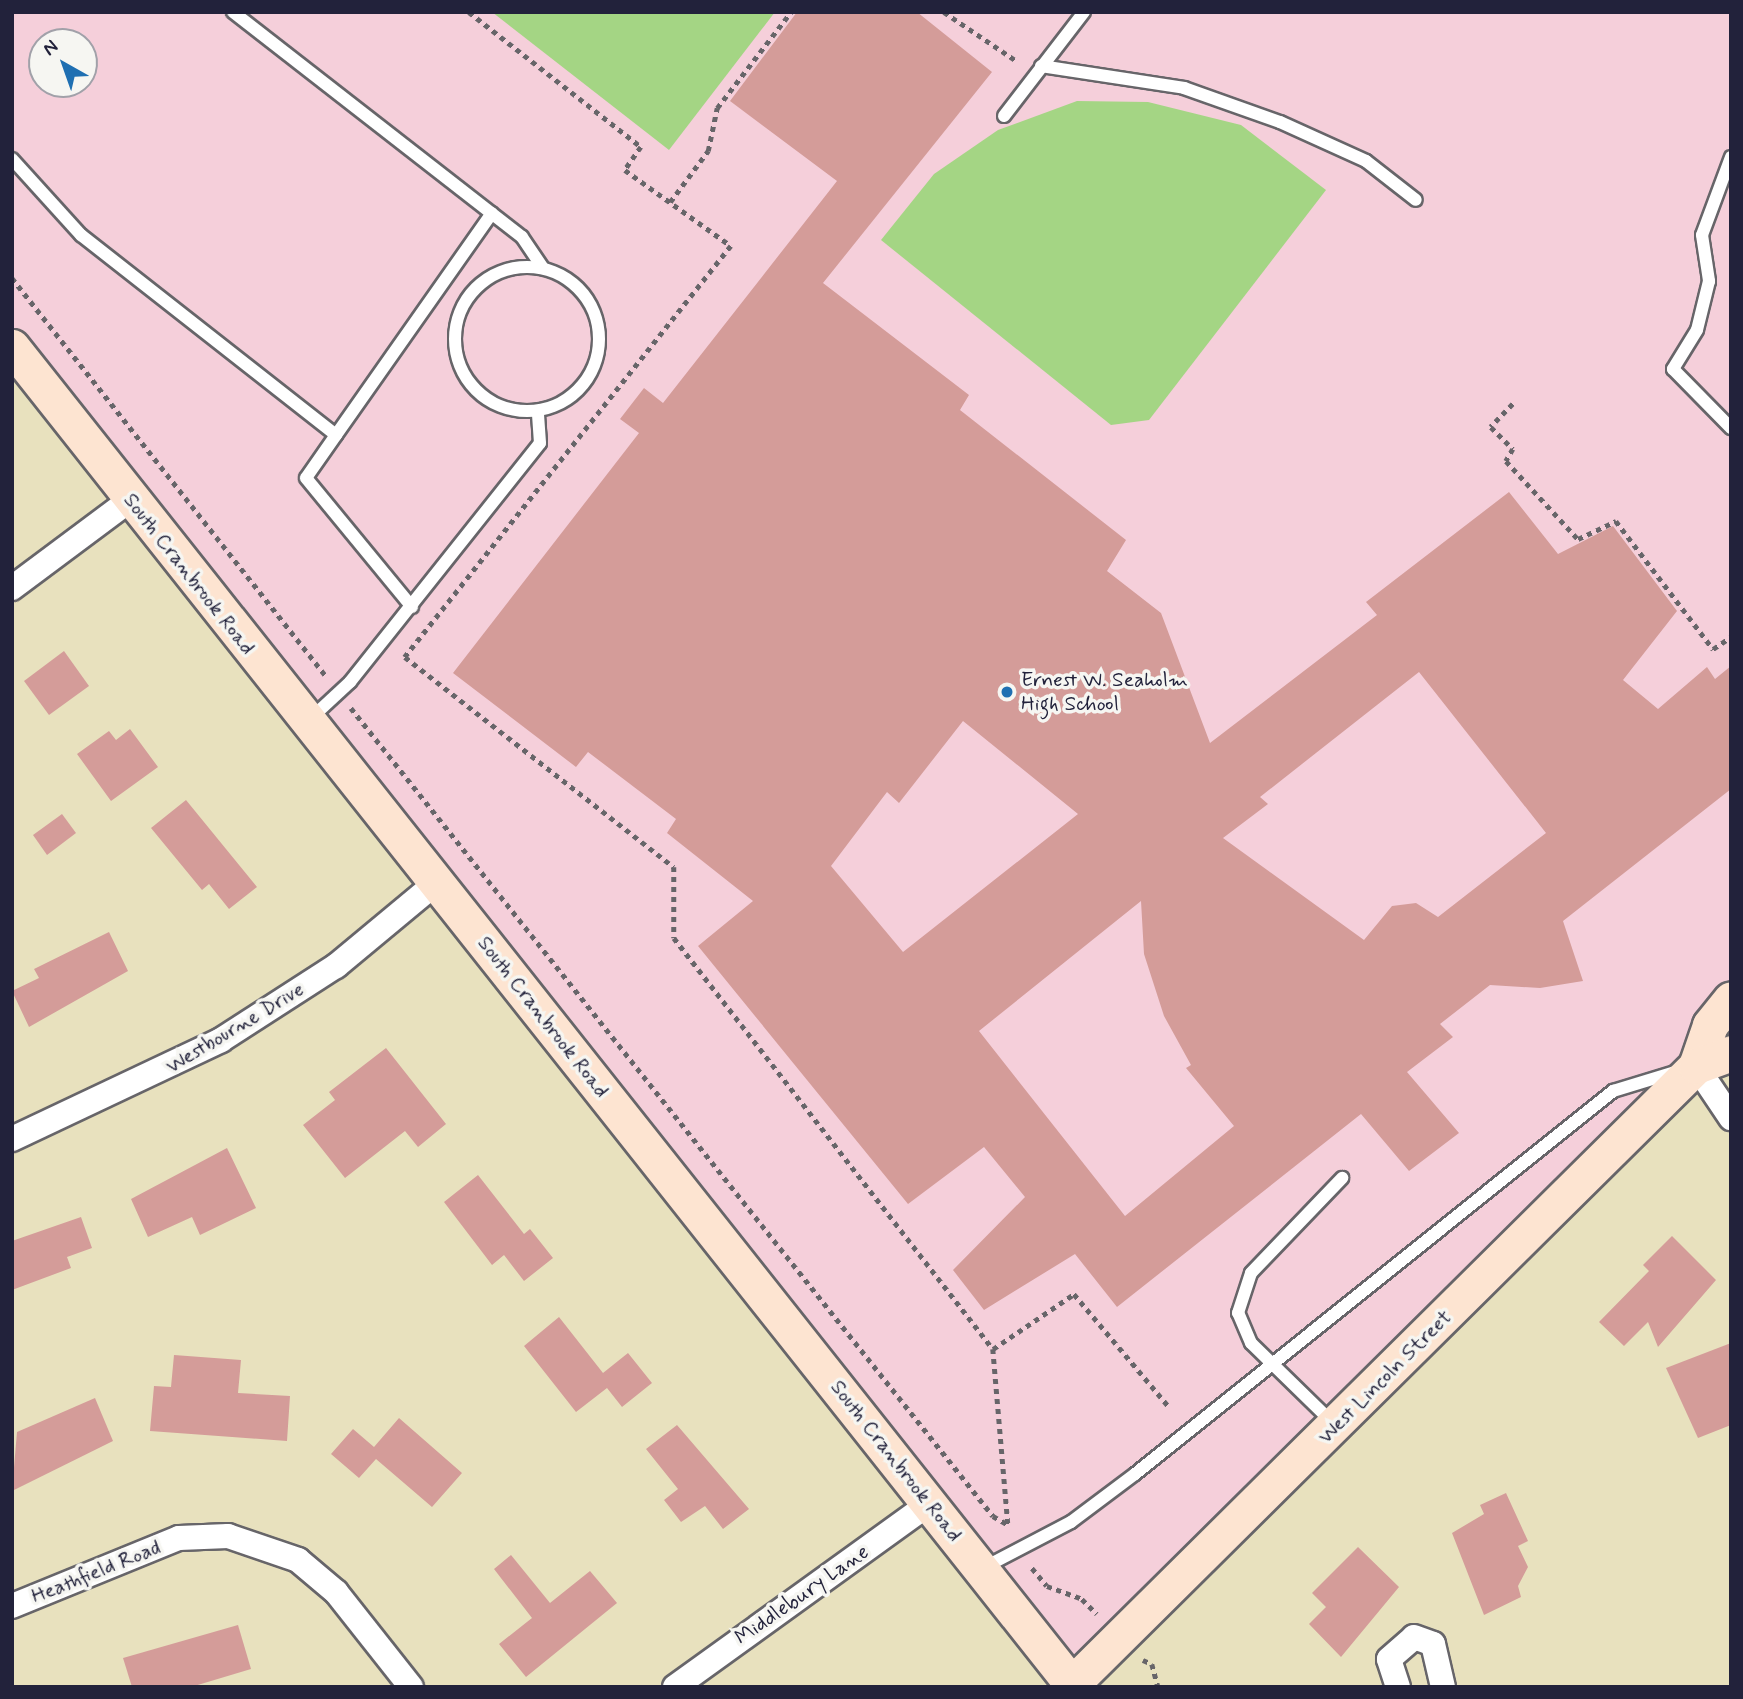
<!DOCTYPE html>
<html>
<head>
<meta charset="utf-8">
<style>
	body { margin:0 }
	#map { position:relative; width:1743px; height:1699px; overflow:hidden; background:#e8e1be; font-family:Mynerve,sans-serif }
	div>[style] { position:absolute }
	.built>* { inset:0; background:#f5cfda }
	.green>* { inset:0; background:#a4d584 }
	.building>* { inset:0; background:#d49c99 }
	.path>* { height:4.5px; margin-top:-2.25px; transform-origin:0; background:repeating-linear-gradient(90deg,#676569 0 5px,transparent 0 10px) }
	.roads { filter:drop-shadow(2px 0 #676569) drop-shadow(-2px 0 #676569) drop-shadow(0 2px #676569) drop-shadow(0 -2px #676569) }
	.lane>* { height:12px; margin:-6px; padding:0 6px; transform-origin:6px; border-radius:6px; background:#fff }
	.lane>.ring { margin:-6px; padding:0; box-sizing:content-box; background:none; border:12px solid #fff; border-radius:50% }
	.street>* { height:24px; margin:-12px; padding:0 12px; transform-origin:12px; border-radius:12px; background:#fff }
	.secondary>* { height:35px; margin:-17.5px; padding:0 17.5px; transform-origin:17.5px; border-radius:17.5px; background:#fde4d1 }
	.dots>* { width:19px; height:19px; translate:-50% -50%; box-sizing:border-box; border:4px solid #f6f6f2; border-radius:50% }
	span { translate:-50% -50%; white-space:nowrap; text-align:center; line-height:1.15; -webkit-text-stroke:7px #f6f6f2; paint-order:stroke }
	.street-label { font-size:21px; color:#22223b }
	.poi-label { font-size:21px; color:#22223b }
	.left { translate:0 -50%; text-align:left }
	.frame { position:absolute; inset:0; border:14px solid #22223b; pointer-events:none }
	.north { position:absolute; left:28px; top:28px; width:70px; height:70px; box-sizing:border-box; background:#f6f6f2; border:2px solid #a1a1a9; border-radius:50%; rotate:320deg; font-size:19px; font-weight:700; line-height:28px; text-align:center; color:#22223b }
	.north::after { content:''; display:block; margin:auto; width:24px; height:32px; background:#1f6fb2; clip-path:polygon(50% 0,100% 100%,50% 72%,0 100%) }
</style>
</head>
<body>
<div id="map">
	<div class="built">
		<i style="clip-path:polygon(evenodd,12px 12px,1731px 12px,1731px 1032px,1072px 1684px,12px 352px,12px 12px,42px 42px,84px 42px,84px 84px,42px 84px,42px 42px)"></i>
	</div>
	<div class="green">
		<i style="clip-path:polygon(492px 12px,775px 12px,669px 150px)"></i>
		<i style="clip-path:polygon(1077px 101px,1148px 102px,1241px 125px,1326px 190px,1149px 420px,1111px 425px,881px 240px,934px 174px,998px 130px)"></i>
	</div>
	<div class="building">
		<i style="clip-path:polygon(evenodd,797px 12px,917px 12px,992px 72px,823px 283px,969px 395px,960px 410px,1126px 540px,1107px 571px,1161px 613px,1210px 743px,1377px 615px,1366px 602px,1509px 492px,1558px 554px,1613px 526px,1677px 611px,1623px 680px,1658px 709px,1707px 667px,1715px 679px,1731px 666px,1731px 789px,1563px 921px,1583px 981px,1540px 988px,1490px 985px,1440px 1024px,1453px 1037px,1407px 1072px,1459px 1133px,1409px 1171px,1361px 1114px,1117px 1307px,1075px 1254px,984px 1310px,953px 1270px,1025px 1197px,984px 1147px,908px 1204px,698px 946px,753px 901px,667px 833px,676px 819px,588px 752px,576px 767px,453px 673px,639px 433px,620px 419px,644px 388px,663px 403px,837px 181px,730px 101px,797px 12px,1419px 672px,1546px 833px,1438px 917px,1416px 903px,1392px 906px,1364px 940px,1223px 838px,1268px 804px,1260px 797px,1419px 672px,797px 12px,963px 721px,1078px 814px,903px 952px,831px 866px,887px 792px,899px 803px,963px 721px,797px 12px,1141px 901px,1144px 954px,1164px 1016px,1191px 1065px,1186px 1068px,1234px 1126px,1125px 1216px,979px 1031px,1141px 901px)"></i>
		<i style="clip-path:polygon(64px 651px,89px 686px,49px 715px,24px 681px)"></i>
		<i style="clip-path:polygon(130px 729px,158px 767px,111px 801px,77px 754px,109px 731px,116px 740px)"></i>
		<i style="clip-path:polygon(186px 800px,257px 887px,229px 909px,209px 884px,202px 890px,151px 828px)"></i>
		<i style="clip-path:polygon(62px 814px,76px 833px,47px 855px,33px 835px)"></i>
		<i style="clip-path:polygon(109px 932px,128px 971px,29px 1027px,12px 991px,39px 978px,34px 969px)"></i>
		<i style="clip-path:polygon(386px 1048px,446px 1124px,418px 1147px,405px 1131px,345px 1178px,303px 1125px,335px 1100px,329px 1092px)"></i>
		<i style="clip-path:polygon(227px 1148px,256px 1208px,200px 1235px,192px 1217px,148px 1237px,131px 1199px)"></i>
		<i style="clip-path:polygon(478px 1175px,524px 1234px,530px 1229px,553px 1258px,524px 1281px,504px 1255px,492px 1265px,444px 1202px)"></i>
		<i style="clip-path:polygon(81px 1217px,92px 1248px,67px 1257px,71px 1268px,12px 1290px,12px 1241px)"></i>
		<i style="clip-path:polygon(1672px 1236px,1716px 1280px,1658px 1347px,1648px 1322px,1624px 1346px,1599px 1322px,1649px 1271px,1643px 1265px)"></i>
		<i style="clip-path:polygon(559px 1317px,603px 1373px,628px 1353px,652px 1383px,622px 1407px,607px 1388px,576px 1412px,524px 1346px)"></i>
		<i style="clip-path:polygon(1731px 1343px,1731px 1425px,1698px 1438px,1666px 1368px)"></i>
		<i style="clip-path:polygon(174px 1355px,241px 1360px,238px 1393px,290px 1396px,287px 1441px,150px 1431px,154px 1386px,171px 1387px)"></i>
		<i style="clip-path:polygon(95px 1398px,113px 1441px,12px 1491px,17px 1432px)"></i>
		<i style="clip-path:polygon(399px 1418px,462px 1473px,432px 1507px,376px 1459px,359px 1478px,331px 1454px,353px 1429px,374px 1447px)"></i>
		<i style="clip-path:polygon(677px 1425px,749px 1509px,723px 1529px,705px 1506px,681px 1522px,664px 1500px,678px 1489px,646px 1449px)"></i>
		<i style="clip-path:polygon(1506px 1493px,1528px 1541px,1518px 1546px,1528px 1567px,1518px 1586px,1521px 1597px,1484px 1615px,1452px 1533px,1484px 1514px,1480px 1505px)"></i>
		<i style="clip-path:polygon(1358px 1547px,1399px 1587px,1341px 1657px,1309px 1624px,1326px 1607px,1312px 1593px)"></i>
		<i style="clip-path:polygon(511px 1555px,550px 1603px,590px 1571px,617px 1603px,526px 1677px,499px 1644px,532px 1618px,494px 1569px)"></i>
		<i style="clip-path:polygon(238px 1625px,251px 1669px,191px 1687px,132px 1687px,123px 1658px)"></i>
	</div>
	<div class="path">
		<i style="left:469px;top:12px;width:219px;rotate:38.1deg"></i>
		<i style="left:641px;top:147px;width:28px;rotate:125deg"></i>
		<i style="left:625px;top:170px;width:130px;rotate:35.6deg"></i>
		<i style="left:731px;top:246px;width:525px;rotate:128.42deg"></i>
		<i style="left:405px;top:657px;width:341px;rotate:38deg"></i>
		<i style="left:674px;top:867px;width:71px;rotate:90deg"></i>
		<i style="left:674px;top:938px;width:520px;rotate:52.18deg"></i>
		<i style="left:993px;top:1349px;width:176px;rotate:85.1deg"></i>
		<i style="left:944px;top:12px;width:89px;rotate:34deg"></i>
		<i style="left:670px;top:202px;width:64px;rotate:-53.3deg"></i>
		<i style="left:708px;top:151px;width:44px;rotate:-78.2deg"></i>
		<i style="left:717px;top:108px;width:121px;rotate:-52.4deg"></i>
		<i style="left:12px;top:278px;width:507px;rotate:51.73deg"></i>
		<i style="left:1513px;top:404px;width:32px;rotate:134deg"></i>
		<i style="left:1491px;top:427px;width:31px;rotate:45deg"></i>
		<i style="left:1513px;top:449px;width:14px;rotate:120deg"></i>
		<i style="left:1506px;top:461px;width:106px;rotate:47.3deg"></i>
		<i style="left:1578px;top:539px;width:42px;rotate:-25.3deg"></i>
		<i style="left:1616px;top:521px;width:161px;rotate:52.8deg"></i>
		<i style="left:1713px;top:649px;width:22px;rotate:-34deg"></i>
		<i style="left:351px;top:708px;width:1032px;rotate:51.53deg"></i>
		<i style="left:993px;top:1516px;width:16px;rotate:30deg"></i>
		<i style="left:993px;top:1349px;width:98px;rotate:-34.2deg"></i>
		<i style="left:1074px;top:1294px;width:149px;rotate:49.9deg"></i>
		<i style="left:1032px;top:1568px;width:23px;rotate:50deg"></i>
		<i style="left:1047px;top:1586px;width:37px;rotate:20deg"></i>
		<i style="left:1082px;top:1599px;width:21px;rotate:45deg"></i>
		<i style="left:1143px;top:1660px;width:10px;rotate:24deg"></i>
		<i style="left:1152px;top:1664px;width:24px;rotate:75deg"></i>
	</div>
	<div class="roads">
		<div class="lane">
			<i style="left:233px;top:12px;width:366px;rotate:37.9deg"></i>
			<i style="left:522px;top:237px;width:37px;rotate:56deg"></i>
			<i style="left:1041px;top:66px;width:145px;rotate:8.7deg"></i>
			<i style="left:1184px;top:88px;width:102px;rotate:19.5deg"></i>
			<i style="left:1280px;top:122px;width:94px;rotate:24.4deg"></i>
			<i style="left:1366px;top:161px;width:63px;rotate:38deg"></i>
			<i style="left:1004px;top:116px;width:131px;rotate:-52.4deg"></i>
			<i style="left:1731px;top:157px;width:83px;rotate:110.4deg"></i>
			<i style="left:1702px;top:235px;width:47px;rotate:81.3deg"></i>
			<i style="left:1709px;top:281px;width:50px;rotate:103.8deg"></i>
			<i style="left:1697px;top:330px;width:46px;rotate:121.6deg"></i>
			<i style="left:1673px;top:369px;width:83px;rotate:45.5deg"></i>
			<i style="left:12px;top:159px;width:103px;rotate:47.8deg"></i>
			<i style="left:81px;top:235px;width:324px;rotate:38.1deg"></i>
			<i style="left:336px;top:435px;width:52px;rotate:124.9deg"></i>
			<i style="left:306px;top:478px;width:167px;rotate:50.6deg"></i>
			<i class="ring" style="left:455px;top:267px;width:132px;height:132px"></i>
			<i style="left:336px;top:435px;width:271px;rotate:-54.9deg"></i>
			<i style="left:309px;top:720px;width:56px;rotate:-42.8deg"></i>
			<i style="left:350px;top:682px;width:305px;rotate:-51.5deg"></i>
			<i style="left:540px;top:443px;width:32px;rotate:-94deg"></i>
			<i style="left:1334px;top:1424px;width:116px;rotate:-135.7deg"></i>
			<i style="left:1251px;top:1343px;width:33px;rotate:-113deg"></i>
			<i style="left:1238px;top:1313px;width:42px;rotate:-72deg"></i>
			<i style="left:1251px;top:1273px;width:132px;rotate:-46.2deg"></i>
			<i style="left:983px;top:1568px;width:99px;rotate:-27.6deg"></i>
			<i style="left:1071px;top:1522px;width:80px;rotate:-36.9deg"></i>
			<i style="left:1135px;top:1474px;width:613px;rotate:-38.7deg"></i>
			<i style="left:1613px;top:1091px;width:65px;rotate:-17deg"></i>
		</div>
		<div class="street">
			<i style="left:12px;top:588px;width:147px;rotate:-36.7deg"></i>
			<i style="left:1696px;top:1066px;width:63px;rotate:56.1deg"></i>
			<i style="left:12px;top:1139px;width:231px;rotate:-25.3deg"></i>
			<i style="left:221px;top:1040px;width:137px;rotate:-32.8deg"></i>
			<i style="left:336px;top:966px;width:130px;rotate:-39.7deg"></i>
			<i style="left:12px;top:1606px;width:180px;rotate:-22.2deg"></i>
			<i style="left:179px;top:1538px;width:49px;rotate:-2.3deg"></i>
			<i style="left:228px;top:1536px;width:74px;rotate:18.9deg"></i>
			<i style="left:298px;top:1560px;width:50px;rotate:40.1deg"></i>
			<i style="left:336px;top:1592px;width:121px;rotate:51.7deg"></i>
			<i style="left:675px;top:1687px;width:314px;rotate:-35.8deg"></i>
			<i style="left:1398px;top:1687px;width:29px;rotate:-108deg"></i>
			<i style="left:1389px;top:1659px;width:33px;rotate:-41deg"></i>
			<i style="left:1414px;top:1637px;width:20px;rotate:20deg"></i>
			<i style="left:1433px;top:1644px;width:44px;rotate:76.9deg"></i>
		</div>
		<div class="secondary">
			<i style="left:12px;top:347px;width:1710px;rotate:51.6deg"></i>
			<i style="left:1696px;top:1066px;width:43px;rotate:-71.1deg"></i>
			<i style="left:1710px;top:1025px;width:33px;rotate:-51deg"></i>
			<i style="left:1072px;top:1684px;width:878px;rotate:-44.72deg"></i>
			<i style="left:1696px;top:1066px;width:37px;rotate:-20deg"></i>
		</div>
	</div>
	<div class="dots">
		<i style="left:1007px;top:692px;background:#1f6fb2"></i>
	</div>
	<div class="street-label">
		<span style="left:189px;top:574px;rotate:52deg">South Cranbrook Road</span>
		<span style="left:543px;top:1017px;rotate:52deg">South Cranbrook Road</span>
		<span style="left:235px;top:1028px;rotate:-31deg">Westbourne Drive</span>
		<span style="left:1385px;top:1377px;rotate:-45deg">West Lincoln Street</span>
		<span style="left:896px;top:1461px;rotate:52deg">South Cranbrook Road</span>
		<span style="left:96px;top:1572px;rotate:-22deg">Heathfield Road</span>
		<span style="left:802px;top:1595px;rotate:-35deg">Middlebury Lane</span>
	</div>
	<div class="poi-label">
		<span class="left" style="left:1021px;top:692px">Ernest W. Seaholm<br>High School</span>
	</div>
	<div class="frame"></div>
	<div class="north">N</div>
</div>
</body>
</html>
